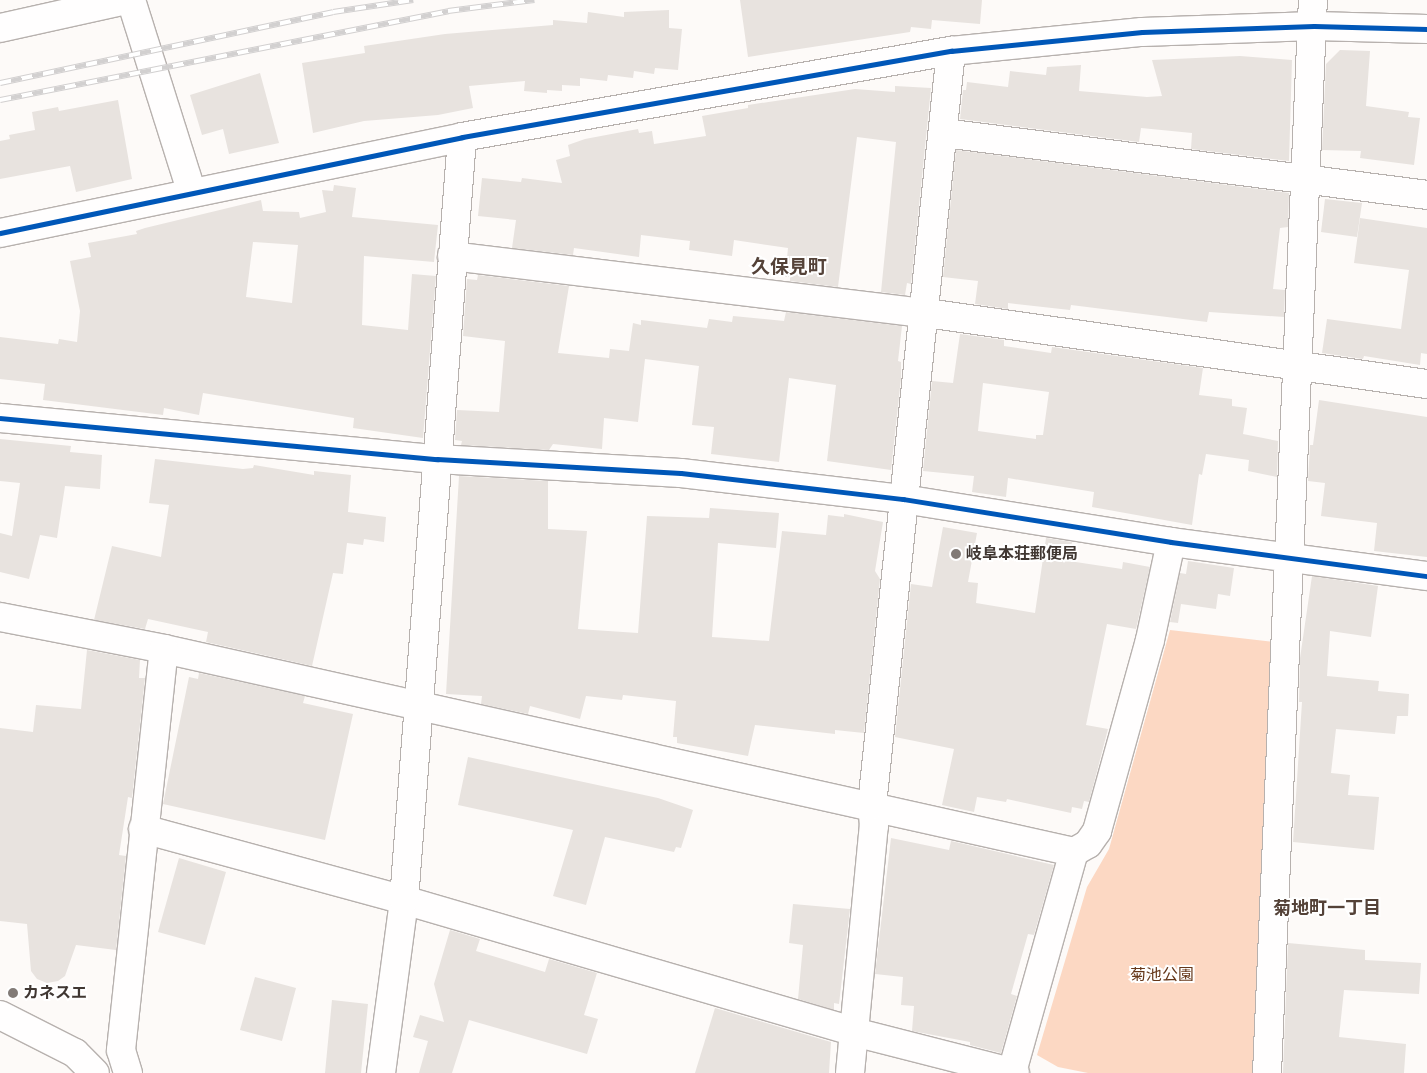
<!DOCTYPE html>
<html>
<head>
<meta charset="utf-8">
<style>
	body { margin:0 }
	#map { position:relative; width:1427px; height:1073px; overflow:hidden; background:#fdfaf8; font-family:"Space Grotesk","Noto Sans JP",sans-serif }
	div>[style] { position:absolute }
	.green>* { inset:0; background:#fcd8c3 }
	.building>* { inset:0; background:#e8e3df }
	.roads { filter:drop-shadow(1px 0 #b7b1ae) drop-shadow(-1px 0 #b7b1ae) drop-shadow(0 1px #b7b1ae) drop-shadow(0 -1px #b7b1ae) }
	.minor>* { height:28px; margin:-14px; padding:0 14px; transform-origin:14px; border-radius:14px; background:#fffefe }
	.tertiary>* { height:28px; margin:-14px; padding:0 14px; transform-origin:14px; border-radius:14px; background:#fffefe }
	.rail>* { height:5.5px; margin-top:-2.75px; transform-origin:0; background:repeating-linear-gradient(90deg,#fff 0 11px,#d2d0d0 0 22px); box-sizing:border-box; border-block:1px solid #d2d0d0 }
	.cycleway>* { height:5px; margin:-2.5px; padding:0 2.5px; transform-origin:2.5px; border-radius:2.5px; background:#0057b8 }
	.dots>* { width:14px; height:14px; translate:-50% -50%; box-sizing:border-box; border:2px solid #fff; border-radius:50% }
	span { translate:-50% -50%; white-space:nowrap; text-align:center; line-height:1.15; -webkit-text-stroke:4px #fff; paint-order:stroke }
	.poi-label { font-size:16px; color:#403732; font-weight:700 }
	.left { translate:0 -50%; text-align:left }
	.park-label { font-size:16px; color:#653719 }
	.neighbourhood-label { font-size:18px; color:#544238; font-weight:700 }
	.quarter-label { font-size:19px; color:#544238; font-weight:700 }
</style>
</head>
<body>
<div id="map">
	<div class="green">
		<i style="clip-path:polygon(1170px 630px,1274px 642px,1255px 1073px,1088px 1073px,1058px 1067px,1037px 1055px,1087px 887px,1109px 849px)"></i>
	</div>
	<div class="building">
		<i style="clip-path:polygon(740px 0,982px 0,980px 24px,932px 20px,931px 29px,911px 27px,910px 32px,748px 57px)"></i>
		<i style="clip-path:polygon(669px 10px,669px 28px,682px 29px,678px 70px,655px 68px,654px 74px,634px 71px,633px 78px,608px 75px,607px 81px,580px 78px,580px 86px,562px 85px,562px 91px,547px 90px,547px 93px,524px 91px,525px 81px,469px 86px,473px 108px,438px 115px,364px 121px,313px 133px,302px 63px,365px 53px,364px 46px,445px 34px,553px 25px,553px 20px,587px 23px,588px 12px,624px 17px,624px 12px)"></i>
		<i style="clip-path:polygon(1340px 50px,1370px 51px,1366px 106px,1409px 112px,1408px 117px,1420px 118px,1414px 165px,1360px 158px,1361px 151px,1322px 150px,1326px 64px)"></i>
		<i style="clip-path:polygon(1240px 56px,1292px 60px,1289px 161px,1191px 149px,1192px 133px,1141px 128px,1139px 142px,960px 119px,963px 90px,966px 90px,967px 82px,1008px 87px,1010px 71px,1046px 75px,1047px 67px,1081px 65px,1079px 91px,1147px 97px,1162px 96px,1152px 60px)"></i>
		<i style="clip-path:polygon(260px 73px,279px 143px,229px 154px,223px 129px,202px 135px,190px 95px)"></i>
		<i style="clip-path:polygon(895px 86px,931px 88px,911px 284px,907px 283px,905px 295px,881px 292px,896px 142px,857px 137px,838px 287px,790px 281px,790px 277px,785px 277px,788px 248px,734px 240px,732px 256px,689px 250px,690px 241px,641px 235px,639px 257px,574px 248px,573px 255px,512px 248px,516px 220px,478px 216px,482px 178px,521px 182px,522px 178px,562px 183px,556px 160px,570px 156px,568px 145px,585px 139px,638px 129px,639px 133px,652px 131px,654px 144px,706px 136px,702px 116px,748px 108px,748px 105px,855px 89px,895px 92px)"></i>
		<i style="clip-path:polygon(118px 100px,132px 179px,76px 192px,70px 166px,0 179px,0 141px,10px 139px,9px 135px,35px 130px,32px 112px,58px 107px,59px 111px)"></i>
		<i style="clip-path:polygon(956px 150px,1289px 193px,1288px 227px,1280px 228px,1273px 289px,1285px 290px,1284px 317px,1209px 312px,1207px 322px,1071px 305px,1070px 310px,1008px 303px,1008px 309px,975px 304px,978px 281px,943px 277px)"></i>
		<i style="clip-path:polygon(evenodd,334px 185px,356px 188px,352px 217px,438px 225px,434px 262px,364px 256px,362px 325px,408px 330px,412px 274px,436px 276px,423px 438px,353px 428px,354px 418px,203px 393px,199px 415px,164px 408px,163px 415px,43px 400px,45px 384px,0 379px,0 337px,58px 344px,59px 339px,77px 342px,80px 311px,70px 261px,91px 257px,88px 243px,137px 234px,136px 231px,145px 228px,261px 200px,263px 211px,299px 212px,300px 218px,326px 212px,322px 190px,333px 191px,334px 185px,253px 242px,298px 245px,292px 303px,246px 297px,253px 242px)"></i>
		<i style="clip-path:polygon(1325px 199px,1362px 203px,1357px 237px,1321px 232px)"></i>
		<i style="clip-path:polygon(1360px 218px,1427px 228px,1427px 354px,1421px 353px,1420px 365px,1364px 356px,1363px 359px,1322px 353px,1327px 319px,1401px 329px,1409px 270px,1354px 263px)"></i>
		<i style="clip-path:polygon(478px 275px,569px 286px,558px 353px,609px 358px,610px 349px,629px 351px,633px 323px,641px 325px,641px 320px,707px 328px,709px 319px,732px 322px,733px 316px,784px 321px,786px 312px,902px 326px,898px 361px,901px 362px,901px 378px,891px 470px,827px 461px,836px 385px,789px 378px,779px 462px,711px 454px,714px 427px,692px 425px,699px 366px,645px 359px,638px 422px,604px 418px,602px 449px,553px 444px,549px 450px,461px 445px,462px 441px,455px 440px,457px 410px,499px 412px,505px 341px,463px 336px,467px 279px,477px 280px)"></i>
		<i style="clip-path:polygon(evenodd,960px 334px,1004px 340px,1004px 346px,1051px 353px,1052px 347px,1203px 368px,1199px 395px,1232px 399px,1232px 406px,1247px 408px,1243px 434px,1278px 441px,1277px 477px,1248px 471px,1249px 460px,1206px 454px,1202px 475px,1199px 474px,1192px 525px,1092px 507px,1094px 492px,1008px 478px,1006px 497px,972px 492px,974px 476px,923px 471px,932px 381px,953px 383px,960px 334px,983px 383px,1049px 392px,1043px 435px,1036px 435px,1036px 439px,978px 431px,983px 383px)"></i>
		<i style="clip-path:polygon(1319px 400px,1427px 417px,1427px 557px,1374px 551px,1377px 523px,1321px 516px,1325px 483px,1308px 481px,1310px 445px,1313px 445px)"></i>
		<i style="clip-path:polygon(0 439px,71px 446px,70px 452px,102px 455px,100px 489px,65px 486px,57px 538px,40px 535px,29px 579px,0 572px,0 533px,12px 536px,20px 483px,0 481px)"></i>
		<i style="clip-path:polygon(155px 459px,243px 469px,253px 468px,254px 465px,314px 475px,314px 471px,351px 475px,348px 512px,386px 517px,384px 542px,364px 539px,363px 545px,347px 543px,343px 574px,333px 573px,312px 666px,206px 642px,208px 632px,148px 619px,145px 629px,94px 620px,112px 546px,161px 557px,169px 505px,149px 503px)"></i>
		<i style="clip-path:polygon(459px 476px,548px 481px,548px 529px,587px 531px,578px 629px,638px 633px,647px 516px,709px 518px,710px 508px,779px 513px,776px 548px,718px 543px,712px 637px,769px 641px,782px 531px,826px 535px,828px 515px,844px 517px,844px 514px,883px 522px,875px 571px,880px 579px,864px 733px,835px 730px,835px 734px,755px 725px,748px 756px,677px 743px,677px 737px,673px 737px,676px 701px,623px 695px,622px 700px,586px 696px,580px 719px,530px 706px,528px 714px,481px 704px,482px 696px,446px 694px)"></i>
		<i style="clip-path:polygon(943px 527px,977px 533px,968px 582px,978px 583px,976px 603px,1035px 613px,1046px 538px,1072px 542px,1069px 561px,1122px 569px,1123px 562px,1150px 567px,1136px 629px,1107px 624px,1086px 725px,1108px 729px,1089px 802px,1084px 801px,1082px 809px,1072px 807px,1071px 813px,1007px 799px,1006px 802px,977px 797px,974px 812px,942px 805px,954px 749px,895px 737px,911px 584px,932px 587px)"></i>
		<i style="clip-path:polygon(1188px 561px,1234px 568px,1230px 596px,1218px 594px,1216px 609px,1181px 604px,1178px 623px,1170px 622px,1180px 573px,1186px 574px)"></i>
		<i style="clip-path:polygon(1312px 576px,1378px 586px,1371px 637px,1330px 631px,1327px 676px,1379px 681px,1378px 691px,1409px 694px,1408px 716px,1397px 716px,1395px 734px,1336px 729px,1331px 773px,1350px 775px,1348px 795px,1379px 797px,1374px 850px,1293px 842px,1302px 702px,1299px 702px,1300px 658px)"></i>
		<i style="clip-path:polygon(87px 650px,140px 660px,139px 678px,145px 678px,132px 798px,128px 797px,119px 855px,126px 856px,116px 950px,76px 945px,65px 976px,58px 981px,47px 983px,37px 979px,31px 971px,27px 924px,0 921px,0 728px,33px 732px,36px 705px,81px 709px)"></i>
		<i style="clip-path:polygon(199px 673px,305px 696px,303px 703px,353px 714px,325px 840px,163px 804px,189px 677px,198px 679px)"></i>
		<i style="clip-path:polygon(468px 757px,658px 798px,693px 810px,681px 848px,676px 847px,674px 852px,605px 837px,586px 905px,553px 896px,573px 830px,458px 805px)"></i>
		<i style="clip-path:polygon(891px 838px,949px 850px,951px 841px,1054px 865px,1034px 935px,1028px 934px,1011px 994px,1017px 996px,1001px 1053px,970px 1045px,970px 1042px,912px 1031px,914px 1006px,901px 1005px,903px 977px,875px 974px)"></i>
		<i style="clip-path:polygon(179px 858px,226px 872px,205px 945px,158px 932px)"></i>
		<i style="clip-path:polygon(793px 904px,850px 909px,839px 1004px,834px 1003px,834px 1010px,798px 999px,803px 945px,789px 943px)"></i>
		<i style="clip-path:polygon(450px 930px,480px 939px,476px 951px,545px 972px,549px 959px,597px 973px,584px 1015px,598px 1019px,587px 1054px,469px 1020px,452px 1073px,419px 1073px,428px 1041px,413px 1037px,420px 1015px,444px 1022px,434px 984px)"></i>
		<i style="clip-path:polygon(1288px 943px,1365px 950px,1365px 960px,1421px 963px,1419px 994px,1344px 990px,1339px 1037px,1406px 1044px,1404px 1073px,1283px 1073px)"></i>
		<i style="clip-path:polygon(255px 977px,296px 988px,282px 1041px,240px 1030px)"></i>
		<i style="clip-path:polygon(332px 1000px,368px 1004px,361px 1073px,325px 1073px)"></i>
		<i style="clip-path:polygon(715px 1008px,831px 1042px,829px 1073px,695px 1073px)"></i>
	</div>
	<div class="roads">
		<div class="minor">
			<i style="left:0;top:28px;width:129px;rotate:-12.5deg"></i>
			<i style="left:944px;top:133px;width:487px;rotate:7.3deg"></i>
			<i style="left:452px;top:256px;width:477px;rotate:6.9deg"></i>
			<i style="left:926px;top:313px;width:506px;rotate:8.07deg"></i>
			<i style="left:0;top:418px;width:439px;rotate:5.4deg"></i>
			<i style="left:437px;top:459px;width:244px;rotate:3.3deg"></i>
			<i style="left:681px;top:473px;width:224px;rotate:6.7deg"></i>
			<i style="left:903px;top:499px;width:271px;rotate:9.1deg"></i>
			<i style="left:1171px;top:542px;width:258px;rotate:7.6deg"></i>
			<i style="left:0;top:617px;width:167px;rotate:11deg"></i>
			<i style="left:164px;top:649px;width:932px;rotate:12.58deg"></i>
			<i style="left:1074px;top:852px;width:16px;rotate:-30deg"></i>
			<i style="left:1088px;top:844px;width:16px;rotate:-55deg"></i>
			<i style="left:1097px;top:831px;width:198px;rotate:-74.5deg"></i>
			<i style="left:1150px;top:640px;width:100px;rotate:-77.9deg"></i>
			<i style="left:143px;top:829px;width:270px;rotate:15.2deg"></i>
			<i style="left:404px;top:900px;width:469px;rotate:16.3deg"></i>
			<i style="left:854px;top:1032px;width:166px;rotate:14.3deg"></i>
			<i style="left:0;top:1015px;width:84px;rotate:26.9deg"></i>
			<i style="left:75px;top:1053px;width:28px;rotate:45deg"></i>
			<i style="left:1012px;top:1072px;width:229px;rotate:-74.3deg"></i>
			<i style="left:128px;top:1073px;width:24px;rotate:-107deg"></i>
			<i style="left:121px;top:1050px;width:403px;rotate:-83.9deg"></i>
			<i style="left:381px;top:1073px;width:175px;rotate:-82.4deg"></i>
			<i style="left:404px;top:900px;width:765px;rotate:-85.65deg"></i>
			<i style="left:850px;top:1073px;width:248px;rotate:-84.5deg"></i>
			<i style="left:874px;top:826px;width:21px;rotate:-95deg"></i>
			<i style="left:872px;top:805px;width:758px;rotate:-84.02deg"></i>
			<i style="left:1267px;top:1073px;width:1074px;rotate:-87.55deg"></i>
		</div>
		<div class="tertiary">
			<i style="left:131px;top:0;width:202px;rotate:72.5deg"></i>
			<i style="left:0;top:233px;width:472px;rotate:-11.7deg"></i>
			<i style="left:462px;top:137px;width:497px;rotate:-10deg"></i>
			<i style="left:951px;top:51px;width:192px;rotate:-5.7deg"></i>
			<i style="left:1142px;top:32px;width:172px;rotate:-2deg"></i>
			<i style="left:1314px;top:26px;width:113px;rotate:1.5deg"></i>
		</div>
	</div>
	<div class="rail">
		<i style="left:0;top:83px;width:340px;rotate:-12deg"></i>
		<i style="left:333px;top:12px;width:81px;rotate:-8.5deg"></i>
		<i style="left:0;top:100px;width:457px;rotate:-11.2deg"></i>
		<i style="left:448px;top:11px;width:87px;rotate:-7.3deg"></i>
	</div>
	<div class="cycleway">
		<i style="left:0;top:233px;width:472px;rotate:-11.7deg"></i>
		<i style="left:462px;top:137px;width:497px;rotate:-10deg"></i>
		<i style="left:951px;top:51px;width:192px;rotate:-5.7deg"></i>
		<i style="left:1142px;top:32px;width:172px;rotate:-2deg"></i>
		<i style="left:1314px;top:26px;width:113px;rotate:1.5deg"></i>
		<i style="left:0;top:418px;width:439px;rotate:5.4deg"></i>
		<i style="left:437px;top:459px;width:244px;rotate:3.3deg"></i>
		<i style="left:681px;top:473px;width:224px;rotate:6.7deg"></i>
		<i style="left:903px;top:499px;width:271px;rotate:9.1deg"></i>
		<i style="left:1171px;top:542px;width:258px;rotate:7.6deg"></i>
	</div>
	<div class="dots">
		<i style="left:956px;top:554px;background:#827b77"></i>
		<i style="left:13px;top:993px;background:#827b77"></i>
	</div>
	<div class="poi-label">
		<span class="left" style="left:966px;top:554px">岐阜本荘郵便局</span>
		<span class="left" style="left:23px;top:993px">カネスエ</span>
	</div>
	<div class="park-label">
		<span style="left:1162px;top:975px">菊池公園</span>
	</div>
	<div class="neighbourhood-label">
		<span style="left:1327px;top:908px">菊地町一丁目</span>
	</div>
	<div class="quarter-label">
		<span style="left:789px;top:267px">久保見町</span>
	</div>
</div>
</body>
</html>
